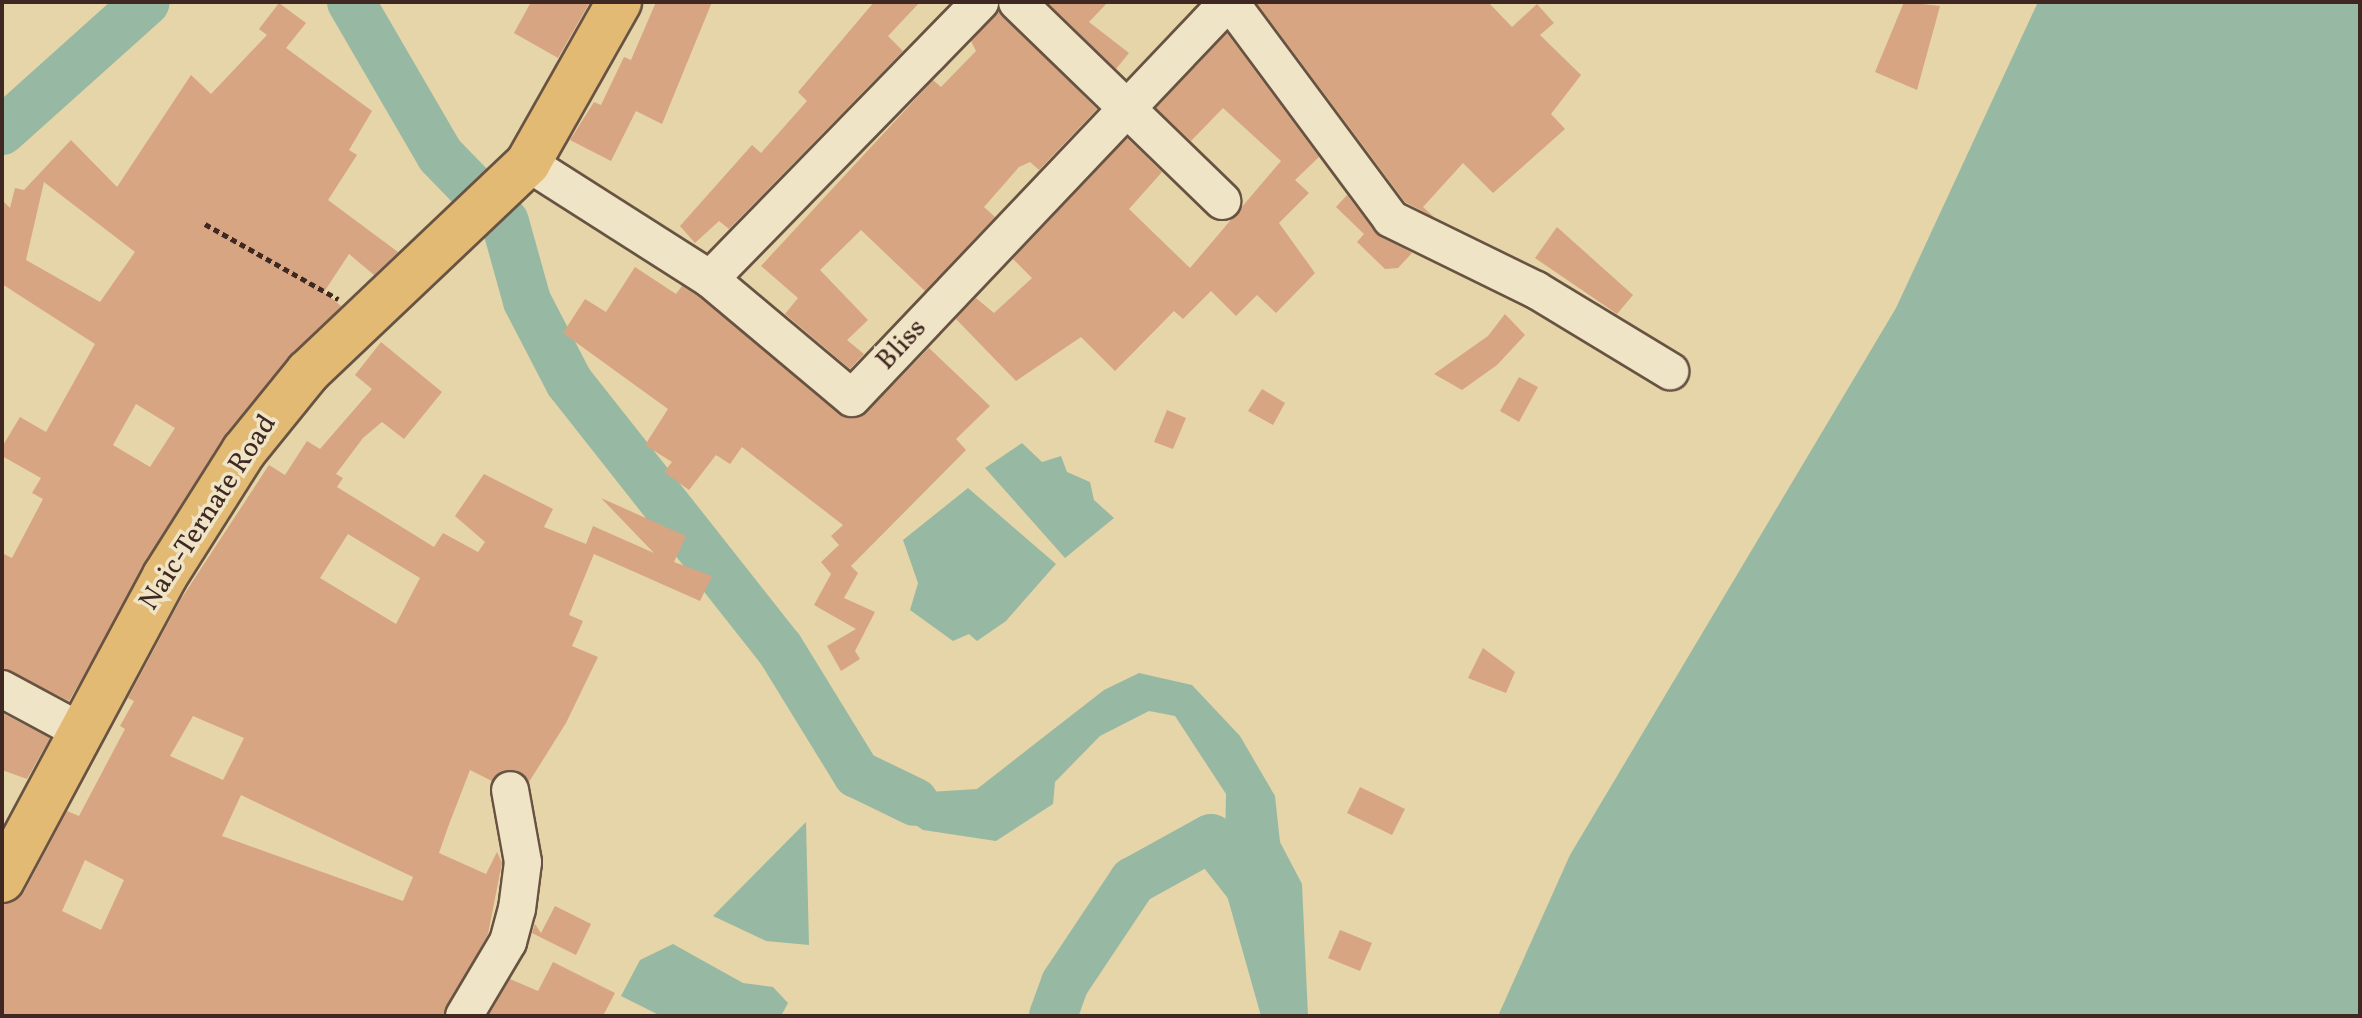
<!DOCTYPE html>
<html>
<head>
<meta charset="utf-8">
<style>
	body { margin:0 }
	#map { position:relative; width:2362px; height:1018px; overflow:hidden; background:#e6d5a8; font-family:Vollkorn,serif }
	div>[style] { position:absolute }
	.water>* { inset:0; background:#97b9a3 }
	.river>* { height:48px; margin:-24px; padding:0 24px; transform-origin:24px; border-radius:24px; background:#97b9a3 }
	.building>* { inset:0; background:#d7a581 }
	.path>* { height:5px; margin-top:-2.5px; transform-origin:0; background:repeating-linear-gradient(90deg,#3e2821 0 6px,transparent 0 10px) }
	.roads { filter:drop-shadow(2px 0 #685343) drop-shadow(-2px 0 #685343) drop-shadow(0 2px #685343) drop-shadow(0 -2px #685343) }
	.minor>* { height:36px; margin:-18px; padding:0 18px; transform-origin:18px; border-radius:18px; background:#efe4c6 }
	.major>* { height:44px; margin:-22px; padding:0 22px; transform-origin:22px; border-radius:22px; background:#e3ba74 }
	span { translate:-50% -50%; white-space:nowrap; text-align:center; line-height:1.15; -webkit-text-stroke:7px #efe4c6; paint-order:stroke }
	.street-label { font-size:28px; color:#3e2821 }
	.frame { position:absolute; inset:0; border:4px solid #3e2821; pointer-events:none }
</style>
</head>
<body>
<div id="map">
	<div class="water">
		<i style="clip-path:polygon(2038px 2px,2360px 2px,2360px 1016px,1498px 1016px,1570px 855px,1896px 308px)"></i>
		<i style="clip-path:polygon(1022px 443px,1042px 462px,1061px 456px,1067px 472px,1090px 482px,1094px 500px,1114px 518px,1065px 558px,985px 468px)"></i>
		<i style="clip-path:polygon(968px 488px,1056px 564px,1006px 621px,977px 641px,969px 634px,953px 641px,910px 610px,918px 583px,903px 540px)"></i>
		<i style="clip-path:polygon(1139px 673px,1192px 685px,1240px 736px,1275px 796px,1280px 842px,1302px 884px,1308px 1016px,1261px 1016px,1224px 885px,1226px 794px,1175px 716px,1149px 711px,1100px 736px,1055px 782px,1053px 804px,996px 841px,923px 830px,881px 802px,857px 774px,929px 792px,977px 789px,1104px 690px)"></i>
		<i style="clip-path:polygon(806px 822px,809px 945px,766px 941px,713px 916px)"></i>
		<i style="clip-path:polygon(673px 944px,743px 983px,773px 987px,788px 1003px,781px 1016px,661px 1016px,621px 996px,640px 960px)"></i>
	</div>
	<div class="river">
		<i style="left:351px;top:2px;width:177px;rotate:59.8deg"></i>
		<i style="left:440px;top:155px;width:93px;rotate:45.9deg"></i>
		<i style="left:505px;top:222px;width:82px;rotate:74.4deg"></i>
		<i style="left:527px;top:301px;width:91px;rotate:62.6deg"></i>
		<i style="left:569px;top:382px;width:340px;rotate:51.7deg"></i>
		<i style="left:780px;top:649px;width:147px;rotate:58.4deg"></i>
		<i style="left:857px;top:774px;width:64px;rotate:25.8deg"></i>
		<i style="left:2px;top:131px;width:193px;rotate:-41.9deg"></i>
		<i style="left:1053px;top:1016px;width:35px;rotate:-70deg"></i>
		<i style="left:1065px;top:983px;width:123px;rotate:-56.3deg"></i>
		<i style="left:1133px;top:881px;width:89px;rotate:-28.9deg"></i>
		<i style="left:1211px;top:838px;width:89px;rotate:51.8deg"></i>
	</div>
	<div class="building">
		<i style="clip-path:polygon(531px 2px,590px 2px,558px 58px,514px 33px)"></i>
		<i style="clip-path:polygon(656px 2px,712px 2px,662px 124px,636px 111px,611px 161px,570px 140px,594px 102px,601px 105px,624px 57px,631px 60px)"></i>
		<i style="clip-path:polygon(874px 2px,920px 2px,888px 36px,903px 51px,729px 229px,719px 221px,695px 243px,680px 226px,752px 145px,761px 153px,807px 101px,798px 92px)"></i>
		<i style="clip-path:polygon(1047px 2px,1108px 2px,1089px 22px,1129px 53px,1116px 69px)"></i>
		<i style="clip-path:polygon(1256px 2px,1488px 2px,1512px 27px,1537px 4px,1554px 23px,1540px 35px,1581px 75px,1551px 114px,1565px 129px,1493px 193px,1463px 163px,1423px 207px,1434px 217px,1405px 202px)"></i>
		<i style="clip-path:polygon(1904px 2px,1940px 6px,1917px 90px,1875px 72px)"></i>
		<i style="clip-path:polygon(evenodd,279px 3px,306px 23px,286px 48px,372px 111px,349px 150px,357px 155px,328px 200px,398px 252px,374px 275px,349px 254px,324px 292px,341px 306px,223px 438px,69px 701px,2px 668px,2px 553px,12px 558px,43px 499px,32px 493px,41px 478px,2px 456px,2px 447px,20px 417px,46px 432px,95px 344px,2px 284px,2px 200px,10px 208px,15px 188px,24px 190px,71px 140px,117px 187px,191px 75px,211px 94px,267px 35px,259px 29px,279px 3px,44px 182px,135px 252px,100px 302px,26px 260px,44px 182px,279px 3px,136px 404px,175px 428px,150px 467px,113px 445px,136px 404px)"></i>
		<i style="clip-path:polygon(998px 11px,1097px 109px,1039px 170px,1030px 162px,1019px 167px,984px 207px,995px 217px,925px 291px,861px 230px,820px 270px,868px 320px,847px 340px,864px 354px,850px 369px,785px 314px,798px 298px,761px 266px,933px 80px,941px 87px,976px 51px,971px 41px)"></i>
		<i style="clip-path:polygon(1227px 33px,1319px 157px,1295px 180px,1309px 193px,1279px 223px,1315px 273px,1276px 313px,1257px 295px,1236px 316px,1211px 291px,1183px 319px,1174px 311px,1115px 371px,1081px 337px,1016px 381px,956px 319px,976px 298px,994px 313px,1032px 278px,1013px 259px,1127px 138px,1162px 172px,1129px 209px,1190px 268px,1281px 161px,1223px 108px,1191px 141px,1156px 108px)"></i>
		<i style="clip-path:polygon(1347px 195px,1375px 232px,1412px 253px,1398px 268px,1385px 269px,1357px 242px,1364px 234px,1336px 207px)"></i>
		<i style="clip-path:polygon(1557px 227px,1633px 295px,1617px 314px,1535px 258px)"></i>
		<i style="clip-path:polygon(635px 267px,676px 294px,682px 286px,698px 296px,847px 418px,867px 412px,929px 348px,990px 406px,956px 439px,966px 450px,851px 566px,858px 573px,844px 598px,875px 612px,855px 651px,860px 659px,841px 671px,827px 646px,856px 629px,814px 605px,831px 574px,821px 562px,839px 545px,831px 536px,843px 525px,742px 447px,730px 464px,716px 455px,689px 490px,664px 472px,672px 462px,645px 445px,668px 409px,563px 333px,585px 299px,606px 312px)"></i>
		<i style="clip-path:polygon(1505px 314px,1525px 335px,1497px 365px,1462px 390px,1434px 374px,1488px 336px)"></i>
		<i style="clip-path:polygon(evenodd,381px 342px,442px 392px,404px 439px,382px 422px,363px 438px,336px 474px,343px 478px,337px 487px,434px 547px,443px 533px,478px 552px,485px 542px,455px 516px,484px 474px,553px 509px,544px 527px,586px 544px,593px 526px,654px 553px,601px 498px,686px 536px,674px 562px,712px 576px,700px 601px,594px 554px,569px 615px,583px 621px,572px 646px,598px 657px,566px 723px,529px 782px,516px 770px,492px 781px,470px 770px,448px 827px,439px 853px,486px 874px,497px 852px,502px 863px,488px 934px,443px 1016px,2px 1016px,2px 905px,24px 892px,67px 811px,79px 816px,125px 729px,120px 726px,134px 701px,128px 698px,181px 599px,269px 465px,285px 475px,307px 441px,320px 449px,372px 389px,355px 375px,381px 342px,348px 534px,420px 578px,396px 624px,320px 578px,348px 534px,381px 342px,193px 716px,244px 738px,223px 780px,170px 756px,193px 716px,381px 342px,241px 795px,413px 877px,403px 901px,222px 836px,241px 795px,381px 342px,85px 860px,124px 880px,101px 930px,62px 911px,85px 860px)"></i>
		<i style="clip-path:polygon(1519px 377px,1538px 387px,1519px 422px,1500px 411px)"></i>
		<i style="clip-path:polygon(1262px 389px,1285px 403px,1273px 425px,1248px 411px)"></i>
		<i style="clip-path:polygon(1167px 410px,1186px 418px,1173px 449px,1154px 442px)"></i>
		<i style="clip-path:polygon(1483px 648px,1515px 672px,1506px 693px,1468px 678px)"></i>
		<i style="clip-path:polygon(2px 713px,50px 738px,27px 779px,2px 770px)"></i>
		<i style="clip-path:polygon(1360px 787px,1405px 809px,1392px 835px,1347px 813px)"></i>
		<i style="clip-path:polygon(555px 906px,591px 924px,576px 955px,532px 933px,535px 924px,541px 933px)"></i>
		<i style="clip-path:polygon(1340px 930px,1372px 943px,1360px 971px,1328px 958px)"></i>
		<i style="clip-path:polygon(553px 962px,615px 993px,603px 1016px,488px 1016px,510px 979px,538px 991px)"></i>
	</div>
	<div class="path">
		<i style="left:205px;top:224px;width:153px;rotate:29.4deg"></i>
	</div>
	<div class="roads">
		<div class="minor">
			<i style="left:1017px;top:2px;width:286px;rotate:44.1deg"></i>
			<i style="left:1230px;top:2px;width:270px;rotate:53.4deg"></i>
			<i style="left:1391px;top:219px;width:161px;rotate:26.1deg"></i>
			<i style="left:1536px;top:290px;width:157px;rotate:31.2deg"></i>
			<i style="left:528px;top:163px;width:216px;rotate:32.5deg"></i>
			<i style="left:710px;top:279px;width:185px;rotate:40deg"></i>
			<i style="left:852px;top:398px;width:546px;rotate:-46.48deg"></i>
			<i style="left:710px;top:279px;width:387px;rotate:-45.7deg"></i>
			<i style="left:2px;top:689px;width:86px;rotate:28.3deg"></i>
			<i style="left:464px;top:1016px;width:86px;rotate:-59.3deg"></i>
			<i style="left:508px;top:942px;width:34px;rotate:-75deg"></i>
			<i style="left:517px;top:909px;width:47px;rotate:-82.7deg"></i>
			<i style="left:523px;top:862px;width:73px;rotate:-100.2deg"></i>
		</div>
		<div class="major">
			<i style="left:2px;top:880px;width:345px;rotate:-61.8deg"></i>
			<i style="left:165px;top:576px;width:148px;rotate:-57.7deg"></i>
			<i style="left:244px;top:451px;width:102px;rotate:-51deg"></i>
			<i style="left:308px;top:372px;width:303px;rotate:-43.5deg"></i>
			<i style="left:528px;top:163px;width:185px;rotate:-60.5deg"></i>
		</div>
	</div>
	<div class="street-label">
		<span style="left:902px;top:345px;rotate:-47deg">Bliss</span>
		<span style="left:209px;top:513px;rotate:-57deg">Naic-Ternate Road</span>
	</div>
	<div class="frame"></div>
</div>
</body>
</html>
